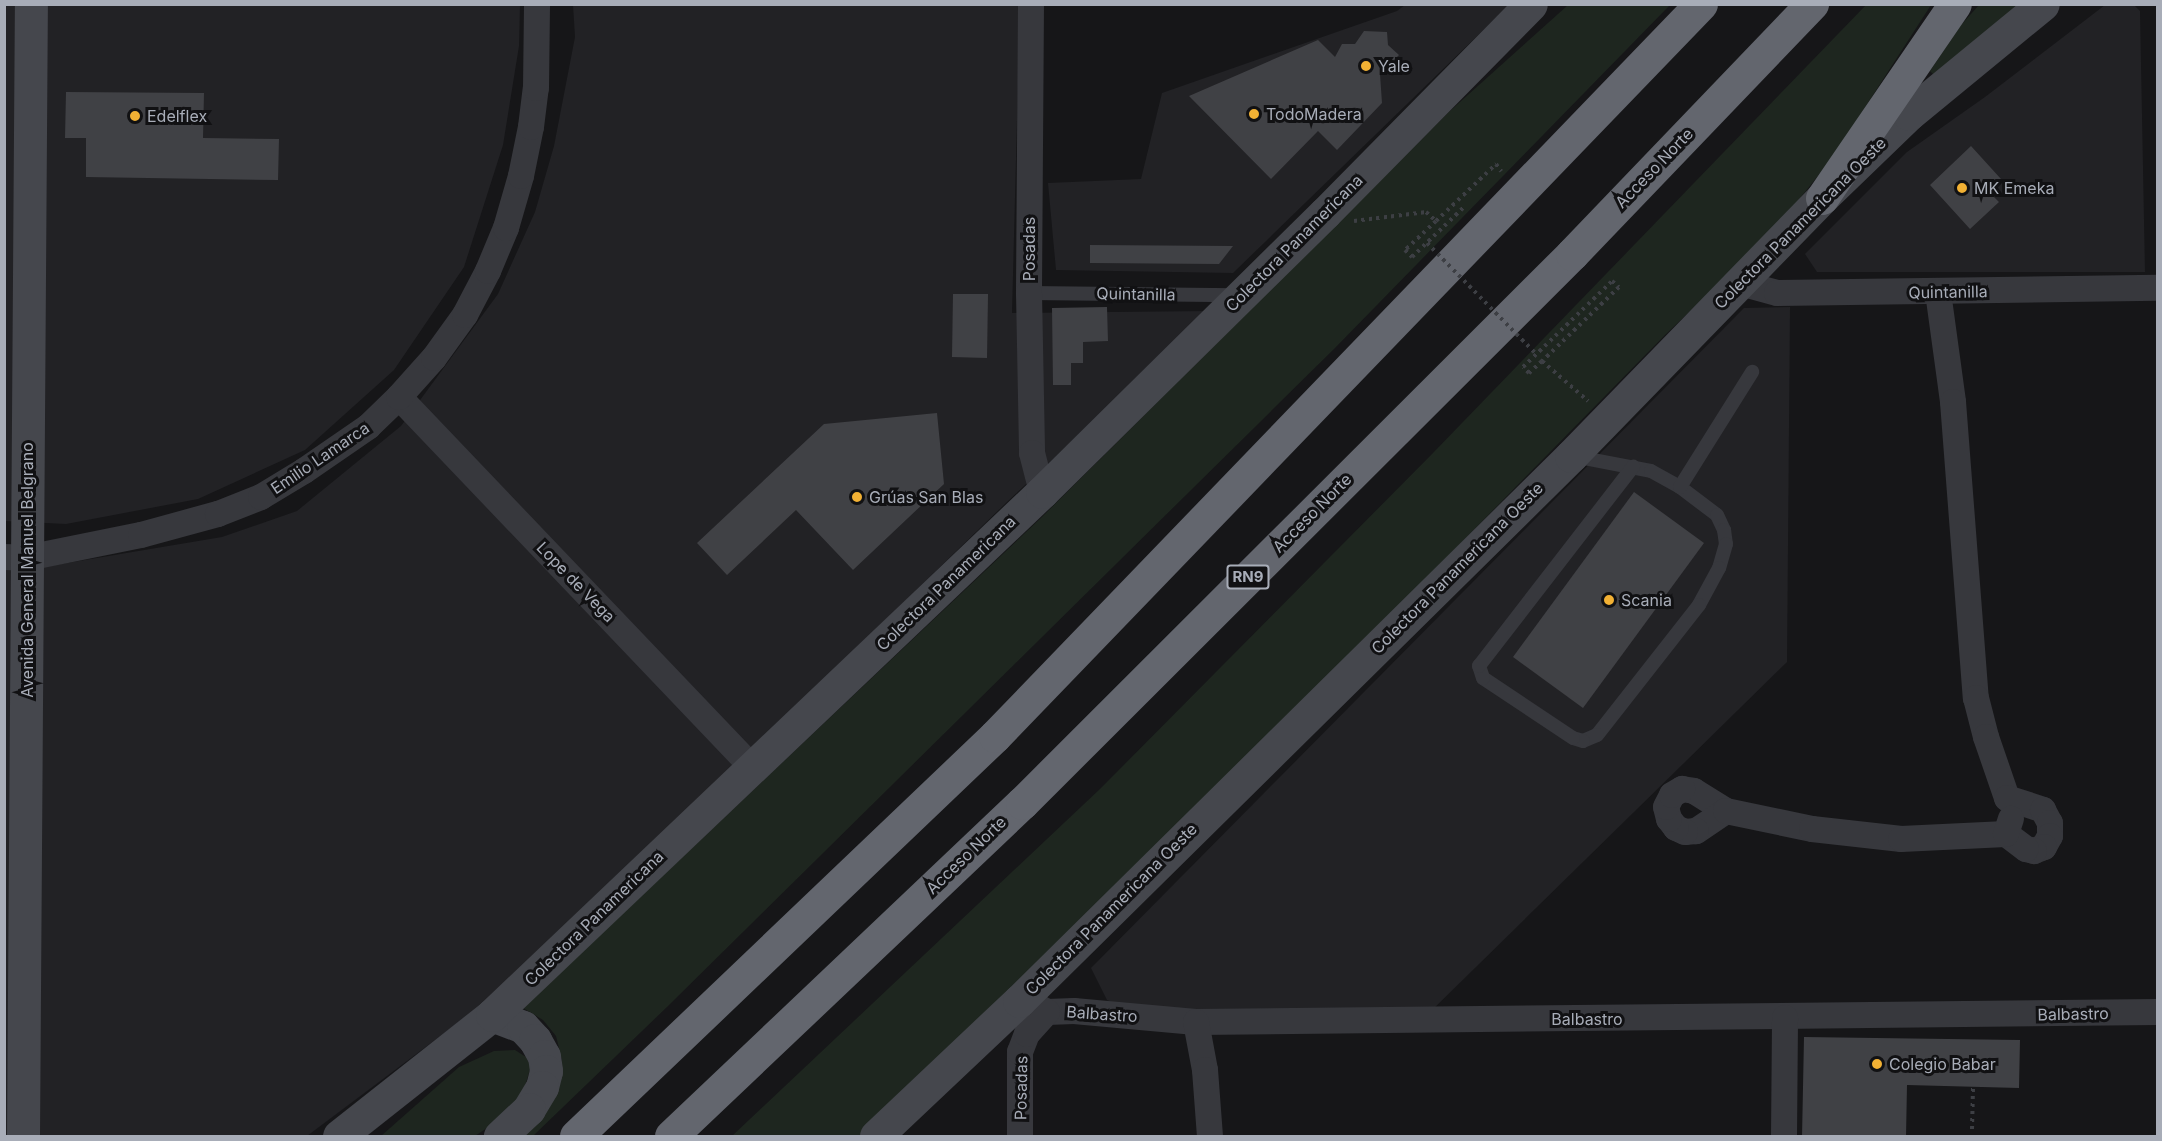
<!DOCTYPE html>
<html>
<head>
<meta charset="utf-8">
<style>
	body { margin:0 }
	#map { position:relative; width:2162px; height:1141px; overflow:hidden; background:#161618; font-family:Inter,sans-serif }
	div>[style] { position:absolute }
	.built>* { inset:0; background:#222225 }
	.green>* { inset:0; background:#1e261f }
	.building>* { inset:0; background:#404145 }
	.path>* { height:4px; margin-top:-2px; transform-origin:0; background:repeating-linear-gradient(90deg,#3d3f44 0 3px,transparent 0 7.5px) }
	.lane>* { height:14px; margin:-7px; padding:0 7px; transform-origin:7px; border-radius:7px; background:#37383d }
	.street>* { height:26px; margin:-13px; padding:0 13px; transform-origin:13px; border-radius:13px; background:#37383d }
	.secondary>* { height:33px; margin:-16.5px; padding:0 16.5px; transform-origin:16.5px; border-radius:16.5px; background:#45474d }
	.highway>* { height:33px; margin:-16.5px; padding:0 16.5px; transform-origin:16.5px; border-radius:16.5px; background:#63666e }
	.path-bridge>* { height:4px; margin-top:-2px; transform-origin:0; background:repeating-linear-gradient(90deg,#3d3f44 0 3px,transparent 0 7.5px) }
	.dots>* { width:16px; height:16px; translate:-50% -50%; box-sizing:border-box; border:3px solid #111113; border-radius:50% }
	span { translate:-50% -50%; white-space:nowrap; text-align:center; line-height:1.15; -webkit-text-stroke:6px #111113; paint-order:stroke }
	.shield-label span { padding:2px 4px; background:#111113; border:2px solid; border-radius:4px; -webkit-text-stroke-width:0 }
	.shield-label { font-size:15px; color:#a8adb8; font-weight:700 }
	.poi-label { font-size:16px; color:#a8adb8 }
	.left { translate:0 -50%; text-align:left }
	.street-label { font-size:16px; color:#a8adb8 }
	.frame { position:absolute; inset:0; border:6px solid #a8adb8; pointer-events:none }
</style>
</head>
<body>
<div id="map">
	<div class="built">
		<i style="clip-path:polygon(5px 5px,520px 5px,519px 46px,503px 145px,464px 267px,394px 370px,305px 450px,198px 499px,66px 524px,5px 521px)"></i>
		<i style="clip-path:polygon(573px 5px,1020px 5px,1012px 313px,1211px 311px,1008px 501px,507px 986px,307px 1136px,5px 1136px,5px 565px,49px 566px,222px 537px,297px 511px,401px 426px,498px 294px,535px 212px,554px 146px,575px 37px)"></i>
		<i style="clip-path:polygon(1405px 5px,1509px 5px,1233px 273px,1056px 270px,1048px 183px,1141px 179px,1162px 93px,1397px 11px)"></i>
		<i style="clip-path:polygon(2105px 5px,2134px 5px,2140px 11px,2145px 272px,1817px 272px,1805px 254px,1907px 152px,1985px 97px)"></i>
		<i style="clip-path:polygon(1790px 307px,1787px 662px,1428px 1014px,1129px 1010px,1107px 1000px,1091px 968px,1744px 308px)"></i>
	</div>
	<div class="green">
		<i style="clip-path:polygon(1568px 5px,1670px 5px,1336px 347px,667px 1007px,533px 1136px,516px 1136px,559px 1079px,562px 1060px,556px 1036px,543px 1020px,523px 1008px,1043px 516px,1450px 111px)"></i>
		<i style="clip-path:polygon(1866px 5px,1931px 5px,1833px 157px,1773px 232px,1665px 335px,1396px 609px,867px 1136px,732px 1136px,1101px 788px,1432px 454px)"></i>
		<i style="clip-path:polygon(1979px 5px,2021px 5px,1934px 75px,1930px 71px,1961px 25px)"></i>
		<i style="clip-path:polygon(515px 1050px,526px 1057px,531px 1066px,522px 1096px,493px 1124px,475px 1136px,381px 1136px,459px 1067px,494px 1051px)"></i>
	</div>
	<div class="building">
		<i style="clip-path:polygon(1364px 31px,1387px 32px,1388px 45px,1399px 55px,1380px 74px,1382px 103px,1337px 150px,1318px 131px,1271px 179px,1189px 96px,1318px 40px,1335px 57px,1342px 44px,1355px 44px)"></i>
		<i style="clip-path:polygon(66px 92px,204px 93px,203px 138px,279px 139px,278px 180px,86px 177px,86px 138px,65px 138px)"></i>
		<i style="clip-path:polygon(1971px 146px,2001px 179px,1988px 191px,1999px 202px,1970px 229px,1930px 185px)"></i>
		<i style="clip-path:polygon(1090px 245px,1233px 246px,1219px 264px,1090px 263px)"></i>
		<i style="clip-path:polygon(953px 294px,988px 294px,987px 358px,952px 357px)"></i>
		<i style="clip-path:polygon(1107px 307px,1108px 341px,1083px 342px,1083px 363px,1071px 363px,1071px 385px,1053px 385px,1052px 308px)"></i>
		<i style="clip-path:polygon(937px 413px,944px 484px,853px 570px,796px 510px,727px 575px,697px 543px,824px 424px)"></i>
		<i style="clip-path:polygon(1634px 492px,1704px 543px,1583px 708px,1513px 657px)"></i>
		<i style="clip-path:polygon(1804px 1037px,2020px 1040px,2019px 1088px,1907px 1085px,1906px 1137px,1802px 1137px)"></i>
	</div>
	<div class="path">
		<i style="left:1354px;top:221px;width:73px;rotate:-7.1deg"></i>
		<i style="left:1426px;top:212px;width:13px;rotate:42deg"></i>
		<i style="left:1436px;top:221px;width:83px;rotate:-43.5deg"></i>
		<i style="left:1496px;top:164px;width:9px;rotate:54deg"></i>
		<i style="left:1436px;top:221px;width:42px;rotate:136.9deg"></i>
		<i style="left:1405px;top:250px;width:10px;rotate:45deg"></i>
		<i style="left:1412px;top:257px;width:74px;rotate:-43.9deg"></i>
		<i style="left:1542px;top:361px;width:18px;rotate:137deg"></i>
		<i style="left:1529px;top:373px;width:8px;rotate:-135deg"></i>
		<i style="left:1523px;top:367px;width:124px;rotate:-44deg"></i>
		<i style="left:1612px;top:281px;width:9px;rotate:41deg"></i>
		<i style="left:1619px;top:287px;width:107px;rotate:136.1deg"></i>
		<i style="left:1542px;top:361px;width:61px;rotate:41deg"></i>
		<i style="left:1972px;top:1129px;width:42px;rotate:-88.6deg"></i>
	</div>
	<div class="lane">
		<i style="left:1029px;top:293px;width:208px;rotate:0.6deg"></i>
		<i style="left:1573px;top:456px;width:79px;rotate:10.9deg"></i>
		<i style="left:1651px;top:471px;width:33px;rotate:29deg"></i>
		<i style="left:1680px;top:487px;width:46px;rotate:37.1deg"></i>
		<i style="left:1717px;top:515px;width:17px;rotate:65deg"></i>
		<i style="left:1724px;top:530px;width:14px;rotate:82deg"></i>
		<i style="left:1726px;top:544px;width:25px;rotate:106deg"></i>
		<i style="left:1719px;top:568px;width:42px;rotate:118.4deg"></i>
		<i style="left:1699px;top:605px;width:165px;rotate:128.1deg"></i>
		<i style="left:1597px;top:735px;width:15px;rotate:157deg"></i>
		<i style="left:1583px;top:741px;width:10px;rotate:-163deg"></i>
		<i style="left:1573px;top:738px;width:108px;rotate:-146.3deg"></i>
		<i style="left:1483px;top:678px;width:13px;rotate:-108deg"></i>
		<i style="left:1479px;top:666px;width:252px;rotate:-52.3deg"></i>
		<i style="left:1680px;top:487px;width:136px;rotate:-57.9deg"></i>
	</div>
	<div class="street">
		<i style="left:1031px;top:4px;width:289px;rotate:90.4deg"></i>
		<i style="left:1029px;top:293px;width:160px;rotate:88.9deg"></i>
		<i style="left:1032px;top:453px;width:40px;rotate:75.6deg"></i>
		<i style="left:1740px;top:283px;width:38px;rotate:15deg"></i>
		<i style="left:1777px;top:293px;width:381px;rotate:-0.8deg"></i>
		<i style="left:1938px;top:292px;width:111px;rotate:82.2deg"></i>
		<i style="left:1953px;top:402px;width:297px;rotate:85.6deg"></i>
		<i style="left:1976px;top:698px;width:40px;rotate:75.6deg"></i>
		<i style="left:1986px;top:737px;width:65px;rotate:71deg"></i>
		<i style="left:2007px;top:798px;width:38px;rotate:18deg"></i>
		<i style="left:2043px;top:810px;width:15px;rotate:62deg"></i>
		<i style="left:2050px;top:823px;width:13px;rotate:90deg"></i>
		<i style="left:2050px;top:836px;width:13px;rotate:119deg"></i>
		<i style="left:2044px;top:847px;width:11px;rotate:158deg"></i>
		<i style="left:2034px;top:851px;width:8px;rotate:-166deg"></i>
		<i style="left:2026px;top:849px;width:25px;rotate:-143deg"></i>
		<i style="left:399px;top:397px;width:511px;rotate:46.35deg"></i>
		<i style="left:4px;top:557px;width:23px;rotate:2deg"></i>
		<i style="left:27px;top:558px;width:116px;rotate:-11.4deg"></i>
		<i style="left:141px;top:535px;width:80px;rotate:-15.3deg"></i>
		<i style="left:218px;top:514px;width:46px;rotate:-21.6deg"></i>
		<i style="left:261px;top:497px;width:50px;rotate:-31.2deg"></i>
		<i style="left:304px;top:471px;width:78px;rotate:-34.5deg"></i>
		<i style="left:368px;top:427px;width:43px;rotate:-44.1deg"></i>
		<i style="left:399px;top:397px;width:52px;rotate:-48.1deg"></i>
		<i style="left:434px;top:358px;width:53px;rotate:-54.2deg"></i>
		<i style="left:465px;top:315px;width:50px;rotate:-62.4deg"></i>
		<i style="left:488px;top:271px;width:47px;rotate:-67.3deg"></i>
		<i style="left:506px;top:228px;width:54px;rotate:-73.9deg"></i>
		<i style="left:521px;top:176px;width:50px;rotate:-78.5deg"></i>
		<i style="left:531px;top:127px;width:39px;rotate:-83deg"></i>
		<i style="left:536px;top:88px;width:84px;rotate:-89.3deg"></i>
		<i style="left:1682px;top:789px;width:12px;rotate:9deg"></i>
		<i style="left:1694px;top:791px;width:38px;rotate:32deg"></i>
		<i style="left:1726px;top:811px;width:36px;rotate:146deg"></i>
		<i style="left:1696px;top:831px;width:11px;rotate:175deg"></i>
		<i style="left:1685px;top:832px;width:10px;rotate:-156deg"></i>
		<i style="left:1676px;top:828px;width:11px;rotate:-128deg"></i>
		<i style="left:1669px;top:819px;width:12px;rotate:-104deg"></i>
		<i style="left:1666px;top:807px;width:13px;rotate:-63deg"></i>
		<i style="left:1672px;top:795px;width:12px;rotate:-31deg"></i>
		<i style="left:1726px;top:811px;width:88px;rotate:11.8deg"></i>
		<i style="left:1812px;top:829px;width:90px;rotate:6.4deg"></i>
		<i style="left:1901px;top:839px;width:105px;rotate:-2.7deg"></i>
		<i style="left:2006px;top:834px;width:16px;rotate:-72deg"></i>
		<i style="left:1021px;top:997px;width:30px;rotate:30deg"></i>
		<i style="left:1047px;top:1012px;width:27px;rotate:-2deg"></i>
		<i style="left:1074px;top:1011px;width:122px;rotate:5.2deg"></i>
		<i style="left:1196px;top:1022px;width:962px;rotate:-0.6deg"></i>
		<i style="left:1196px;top:1022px;width:49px;rotate:79.4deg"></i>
		<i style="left:1205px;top:1070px;width:66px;rotate:85.7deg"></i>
		<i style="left:1020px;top:1136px;width:84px;rotate:-90deg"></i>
		<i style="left:1020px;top:1052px;width:19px;rotate:-69deg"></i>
		<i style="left:1027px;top:1034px;width:30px;rotate:-48deg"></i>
		<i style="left:1784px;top:1136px;width:118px;rotate:-89.5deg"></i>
	</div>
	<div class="secondary">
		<i style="left:492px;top:1015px;width:33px;rotate:21deg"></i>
		<i style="left:523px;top:1027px;width:18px;rotate:47deg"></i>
		<i style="left:535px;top:1040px;width:18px;rotate:61deg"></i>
		<i style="left:544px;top:1056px;width:15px;rotate:82deg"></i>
		<i style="left:546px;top:1071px;width:16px;rotate:104deg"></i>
		<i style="left:542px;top:1087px;width:26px;rotate:121deg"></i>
		<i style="left:529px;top:1109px;width:40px;rotate:137deg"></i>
		<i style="left:23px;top:1136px;width:1132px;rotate:-89.6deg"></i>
		<i style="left:339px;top:1136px;width:195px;rotate:-38.3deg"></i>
		<i style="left:492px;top:1015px;width:759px;rotate:-43.56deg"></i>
		<i style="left:1042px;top:492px;width:397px;rotate:-44.6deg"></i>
		<i style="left:1325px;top:213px;width:293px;rotate:-45.4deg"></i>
		<i style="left:876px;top:1136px;width:197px;rotate:-43.4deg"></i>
		<i style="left:1019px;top:1001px;width:776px;rotate:-44.63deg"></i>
		<i style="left:1571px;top:456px;width:360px;rotate:-45.8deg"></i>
		<i style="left:1822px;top:198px;width:121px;rotate:-44deg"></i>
		<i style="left:1909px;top:114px;width:173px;rotate:-39.4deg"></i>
	</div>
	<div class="highway">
		<i style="left:1822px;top:198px;width:235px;rotate:-55.6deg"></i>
		<i style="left:576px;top:1136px;width:579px;rotate:-43.67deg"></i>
		<i style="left:995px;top:736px;width:1017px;rotate:-46.04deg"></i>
		<i style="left:671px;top:1136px;width:484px;rotate:-43.5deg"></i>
		<i style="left:1022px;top:803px;width:777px;rotate:-44.95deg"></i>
		<i style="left:1572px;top:254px;width:347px;rotate:-46.2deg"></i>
	</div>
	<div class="path-bridge">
		<i style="left:1427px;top:243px;width:156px;rotate:45.5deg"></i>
	</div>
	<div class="dots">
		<i style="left:1366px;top:66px;background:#f2b134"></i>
		<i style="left:1254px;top:114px;background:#f2b134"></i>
		<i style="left:135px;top:116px;background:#f2b134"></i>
		<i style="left:1962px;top:188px;background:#f2b134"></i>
		<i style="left:857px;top:497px;background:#f2b134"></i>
		<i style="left:1609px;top:600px;background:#f2b134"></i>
		<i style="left:1877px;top:1064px;background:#f2b134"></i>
	</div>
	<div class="shield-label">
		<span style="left:1248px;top:577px">RN9</span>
	</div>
	<div class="poi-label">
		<span class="left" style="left:1378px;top:66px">Yale</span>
		<span class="left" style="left:1266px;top:114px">TodoMadera</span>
		<span class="left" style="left:147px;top:116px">Edelflex</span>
		<span class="left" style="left:1974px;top:188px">MK Emeka</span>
		<span class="left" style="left:869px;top:497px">Grúas San Blas</span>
		<span class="left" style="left:1621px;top:600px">Scania</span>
		<span class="left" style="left:1889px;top:1064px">Colegio Babar</span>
	</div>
	<div class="street-label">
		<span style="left:1654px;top:168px;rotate:-46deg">Acceso Norte</span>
		<span style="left:1800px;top:223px;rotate:-45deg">Colectora Panamericana Oeste</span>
		<span style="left:1294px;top:243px;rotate:-45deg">Colectora Panamericana</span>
		<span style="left:1029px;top:249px;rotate:-90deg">Posadas</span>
		<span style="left:1948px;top:292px;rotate:-1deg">Quintanilla</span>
		<span style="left:1136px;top:294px;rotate:1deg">Quintanilla</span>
		<span style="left:320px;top:458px;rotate:-34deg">Emilio Lamarca</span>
		<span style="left:1312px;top:513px;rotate:-45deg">Acceso Norte</span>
		<span style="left:1457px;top:568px;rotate:-45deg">Colectora Panamericana Oeste</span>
		<span style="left:27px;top:570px;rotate:-90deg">Avenida General Manuel Belgrano</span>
		<span style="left:576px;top:582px;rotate:46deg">Lope de Vega</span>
		<span style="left:946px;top:583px;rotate:-44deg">Colectora Panamericana</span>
		<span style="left:966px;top:855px;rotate:-44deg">Acceso Norte</span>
		<span style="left:1111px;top:909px;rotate:-45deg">Colectora Panamericana Oeste</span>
		<span style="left:594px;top:918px;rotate:-44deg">Colectora Panamericana</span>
		<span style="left:1102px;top:1014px;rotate:4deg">Balbastro</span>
		<span style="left:2073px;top:1014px;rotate:-1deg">Balbastro</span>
		<span style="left:1587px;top:1019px">Balbastro</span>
		<span style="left:1021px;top:1088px;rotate:-89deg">Posadas</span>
	</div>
	<div class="frame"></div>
</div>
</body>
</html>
